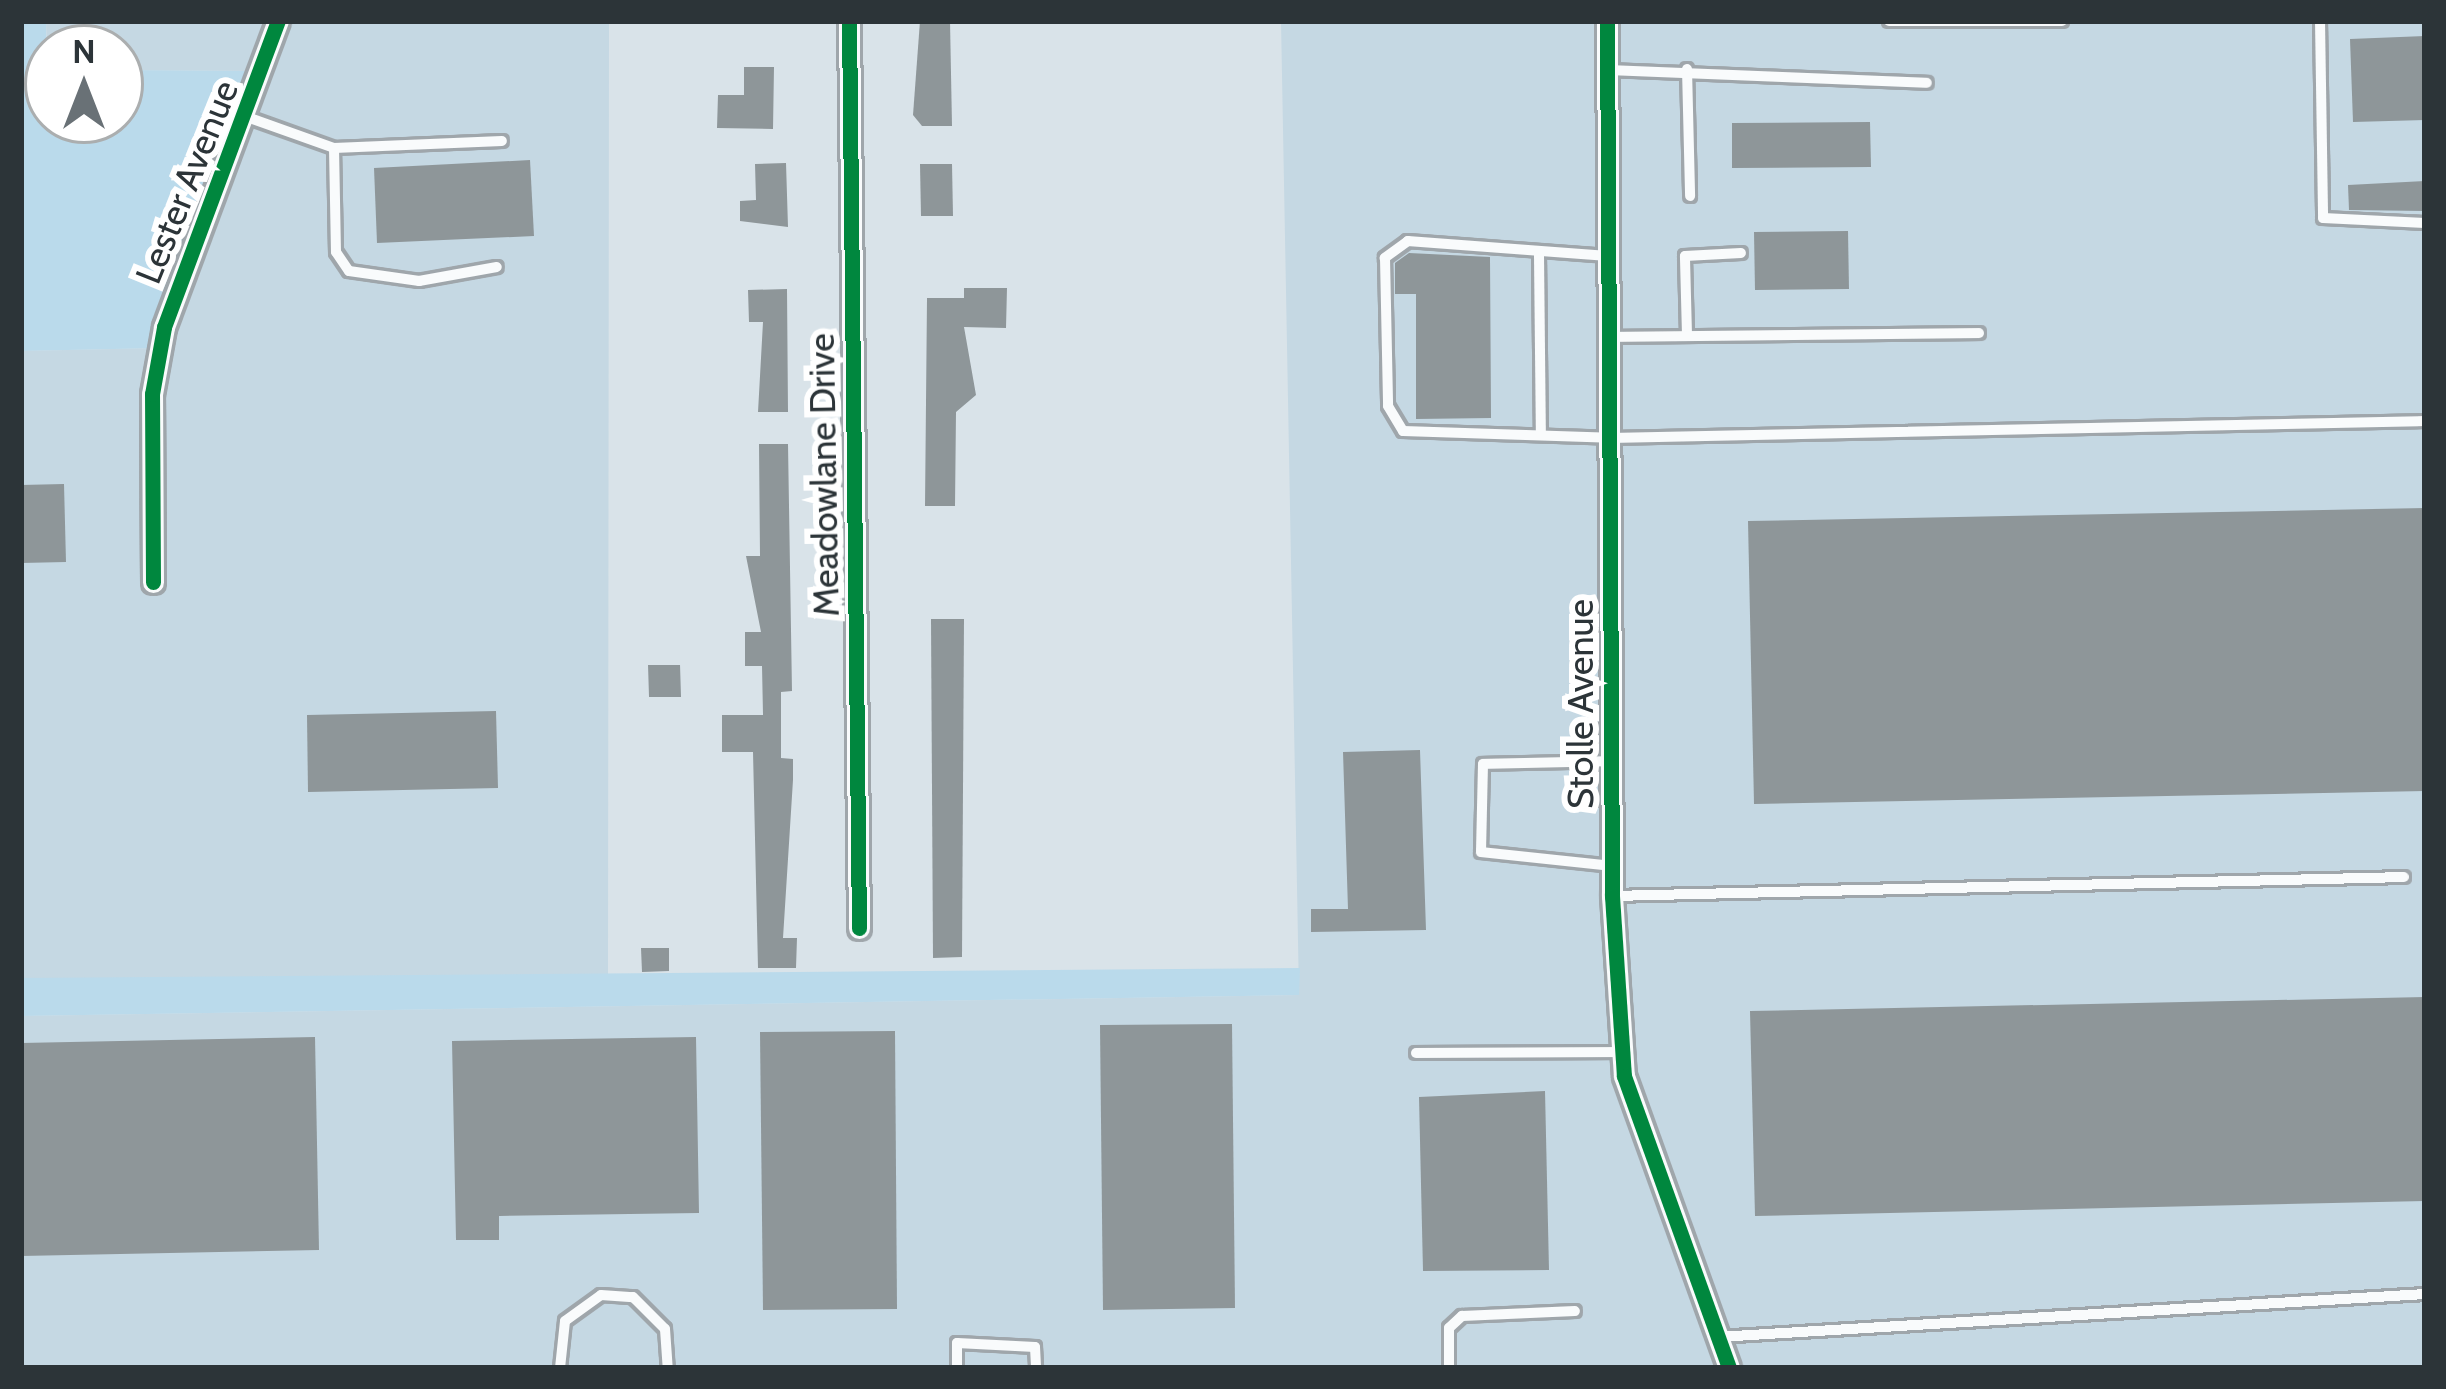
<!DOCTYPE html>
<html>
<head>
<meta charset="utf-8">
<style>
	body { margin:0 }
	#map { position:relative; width:2446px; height:1389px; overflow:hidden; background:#d9e3e9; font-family:Cabin,sans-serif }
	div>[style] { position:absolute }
	.built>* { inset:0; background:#c5d8e3 }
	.green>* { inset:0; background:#badaeb }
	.building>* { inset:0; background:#8e9699 }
	.roads { filter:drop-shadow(3px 0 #9fa6ab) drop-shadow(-3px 0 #9fa6ab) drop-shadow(0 3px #9fa6ab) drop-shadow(0 -3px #9fa6ab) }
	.service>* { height:10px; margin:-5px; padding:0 5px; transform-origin:5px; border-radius:5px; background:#f9fbfc }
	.minor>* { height:21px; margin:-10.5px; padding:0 10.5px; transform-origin:10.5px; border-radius:10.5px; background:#f9fbfc }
	.cycleway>* { height:15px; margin:-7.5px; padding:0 7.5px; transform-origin:7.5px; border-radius:7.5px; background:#00873e }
	span { translate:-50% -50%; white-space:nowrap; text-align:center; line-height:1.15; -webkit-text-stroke:12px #fff; paint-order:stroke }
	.street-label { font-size:36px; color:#2c3438 }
	.frame { position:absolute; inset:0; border:24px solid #2c3438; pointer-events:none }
	.north { position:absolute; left:24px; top:24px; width:120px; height:120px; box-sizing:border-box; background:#fff; border:3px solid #abaeaf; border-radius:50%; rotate:0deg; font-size:33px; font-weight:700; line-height:48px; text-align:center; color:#2c3438 }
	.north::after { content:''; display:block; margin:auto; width:42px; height:54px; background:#697176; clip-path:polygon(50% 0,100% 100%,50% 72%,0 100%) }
</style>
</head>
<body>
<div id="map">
	<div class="built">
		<i style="clip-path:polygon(46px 21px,609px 21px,608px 979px,21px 978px,21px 351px,160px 348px,263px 71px,120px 70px,120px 48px,48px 48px,48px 69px)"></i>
		<i style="clip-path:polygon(1281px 21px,2425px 21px,2425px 1368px,21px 1368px,21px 1016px,1299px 995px)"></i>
	</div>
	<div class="green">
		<i style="clip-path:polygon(21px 21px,46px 21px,48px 120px,120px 120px,120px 70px,264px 71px,160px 348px,21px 351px)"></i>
		<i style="clip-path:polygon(1300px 968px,1299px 995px,21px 1016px,21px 978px)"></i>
	</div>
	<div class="building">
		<i style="clip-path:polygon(920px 21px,950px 21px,952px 126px,922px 126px,913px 115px)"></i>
		<i style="clip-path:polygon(2425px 36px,2425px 120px,2353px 122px,2350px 39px)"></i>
		<i style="clip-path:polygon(744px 67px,774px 67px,773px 129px,717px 128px,718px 95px,744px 95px)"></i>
		<i style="clip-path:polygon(1870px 122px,1871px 167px,1732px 168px,1732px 123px)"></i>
		<i style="clip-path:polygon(530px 160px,534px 236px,377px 243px,374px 168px)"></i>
		<i style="clip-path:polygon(786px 163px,788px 227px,740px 221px,740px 201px,756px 200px,755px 164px)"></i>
		<i style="clip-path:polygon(920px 164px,952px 164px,953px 216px,921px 216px)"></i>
		<i style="clip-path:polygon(2425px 181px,2425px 211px,2349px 210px,2348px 185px)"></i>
		<i style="clip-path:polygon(1848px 231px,1849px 289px,1755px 290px,1754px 232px)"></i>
		<i style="clip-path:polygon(1409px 253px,1490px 257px,1491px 418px,1416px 419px,1416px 294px,1395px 294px,1395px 263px)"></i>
		<i style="clip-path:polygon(964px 288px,1007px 288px,1006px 328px,964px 327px,976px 395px,956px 412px,955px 506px,925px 506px,927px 298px,964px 298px)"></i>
		<i style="clip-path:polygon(787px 289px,788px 412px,758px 412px,763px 322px,749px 322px,748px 290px)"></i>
		<i style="clip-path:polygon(759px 444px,788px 444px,792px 691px,781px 692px,781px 758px,793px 759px,793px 780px,783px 938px,797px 938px,796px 968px,758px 968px,753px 752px,722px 752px,722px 715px,763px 715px,762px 666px,745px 666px,745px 632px,761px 632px,746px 556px,760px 556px)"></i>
		<i style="clip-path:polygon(64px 484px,66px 562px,21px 563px,21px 485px)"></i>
		<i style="clip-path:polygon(2425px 508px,2425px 791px,1754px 804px,1748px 521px)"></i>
		<i style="clip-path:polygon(931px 619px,964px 619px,962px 957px,933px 958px)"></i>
		<i style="clip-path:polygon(648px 665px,680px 665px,681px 697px,649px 697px)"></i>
		<i style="clip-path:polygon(496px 711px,498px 788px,308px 792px,307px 715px)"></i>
		<i style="clip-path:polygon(1420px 750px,1426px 930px,1311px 932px,1311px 909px,1348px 909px,1343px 752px)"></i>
		<i style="clip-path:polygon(641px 948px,669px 948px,669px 971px,642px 972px)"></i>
		<i style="clip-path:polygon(2425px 997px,2425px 1201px,1755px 1216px,1750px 1011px)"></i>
		<i style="clip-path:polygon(1232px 1024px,1235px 1308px,1103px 1310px,1100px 1025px)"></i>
		<i style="clip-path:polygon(895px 1031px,897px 1309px,763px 1310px,760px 1032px)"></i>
		<i style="clip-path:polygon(315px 1037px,319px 1250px,21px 1256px,21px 1043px)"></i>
		<i style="clip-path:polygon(696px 1037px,699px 1213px,499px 1216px,499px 1240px,456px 1240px,452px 1041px)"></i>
		<i style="clip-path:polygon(1545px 1091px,1549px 1270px,1423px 1271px,1419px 1097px)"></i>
	</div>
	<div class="roads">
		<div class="service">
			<i style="left:1889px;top:21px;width:173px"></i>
			<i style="left:2320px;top:21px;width:197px;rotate:89.1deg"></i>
			<i style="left:2323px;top:218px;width:102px;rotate:2.8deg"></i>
			<i style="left:1687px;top:69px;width:127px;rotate:88.6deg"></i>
			<i style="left:1607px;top:70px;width:320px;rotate:2.3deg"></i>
			<i style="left:247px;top:117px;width:92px;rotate:19.6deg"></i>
			<i style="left:334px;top:148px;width:168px;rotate:-2.4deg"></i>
			<i style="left:334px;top:148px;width:104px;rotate:88.9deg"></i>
			<i style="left:336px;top:252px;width:23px;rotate:56deg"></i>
			<i style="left:349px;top:271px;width:71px;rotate:8.1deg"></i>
			<i style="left:419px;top:281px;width:79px;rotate:-10.2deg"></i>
			<i style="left:1539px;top:255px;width:180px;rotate:89.4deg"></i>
			<i style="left:1608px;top:256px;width:201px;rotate:-175.7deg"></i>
			<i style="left:1408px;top:241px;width:29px;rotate:144deg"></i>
			<i style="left:1385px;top:258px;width:148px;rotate:88.8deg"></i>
			<i style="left:1388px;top:406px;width:29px;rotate:59deg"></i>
			<i style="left:1403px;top:431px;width:207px;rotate:1.9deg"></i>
			<i style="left:1610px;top:438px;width:815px;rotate:-1.19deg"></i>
			<i style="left:1687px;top:335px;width:79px;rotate:-91.5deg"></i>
			<i style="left:1685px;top:256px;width:56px;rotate:-3.1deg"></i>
			<i style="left:1609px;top:337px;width:370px;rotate:-0.6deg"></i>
			<i style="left:1612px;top:761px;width:129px;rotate:178.7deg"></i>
			<i style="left:1483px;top:764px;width:88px;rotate:91.3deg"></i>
			<i style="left:1481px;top:852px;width:132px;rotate:6.1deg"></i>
			<i style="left:1612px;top:896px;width:792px;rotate:-1.37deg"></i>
			<i style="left:1416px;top:1053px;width:206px;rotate:-0.3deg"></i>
			<i style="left:1718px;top:1337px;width:708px;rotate:-3.48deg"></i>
			<i style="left:560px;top:1368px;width:47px;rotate:-83.9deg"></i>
			<i style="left:565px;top:1321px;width:44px;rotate:-35.8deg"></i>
			<i style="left:601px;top:1295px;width:32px;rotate:4deg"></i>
			<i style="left:633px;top:1297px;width:45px;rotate:45deg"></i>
			<i style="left:665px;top:1329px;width:39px;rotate:86deg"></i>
			<i style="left:957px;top:1368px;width:25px;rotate:-90deg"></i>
			<i style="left:957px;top:1343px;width:78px;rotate:2.9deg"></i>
			<i style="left:1035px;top:1347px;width:21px;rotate:87deg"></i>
			<i style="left:1449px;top:1368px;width:40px;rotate:-90deg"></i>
			<i style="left:1449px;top:1328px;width:18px;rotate:-43deg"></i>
			<i style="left:1462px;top:1316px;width:113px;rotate:-2.5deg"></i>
		</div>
		<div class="minor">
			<i style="left:849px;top:21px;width:907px;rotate:89.37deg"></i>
			<i style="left:1607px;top:21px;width:875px;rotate:89.67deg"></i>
			<i style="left:1612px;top:896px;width:180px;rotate:86.2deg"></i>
			<i style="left:1624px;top:1076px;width:310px;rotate:70.2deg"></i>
			<i style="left:153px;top:582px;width:188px;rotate:-90.3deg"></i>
			<i style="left:152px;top:394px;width:68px;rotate:-79.8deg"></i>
			<i style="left:164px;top:327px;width:327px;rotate:-69.6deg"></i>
		</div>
	</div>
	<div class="cycleway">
		<i style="left:849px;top:21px;width:907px;rotate:89.37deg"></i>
		<i style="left:1607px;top:21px;width:875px;rotate:89.67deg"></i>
		<i style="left:1612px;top:896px;width:180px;rotate:86.2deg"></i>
		<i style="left:1624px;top:1076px;width:310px;rotate:70.2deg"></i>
		<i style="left:153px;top:582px;width:188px;rotate:-90.3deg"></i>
		<i style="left:152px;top:394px;width:68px;rotate:-79.8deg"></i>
		<i style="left:164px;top:327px;width:327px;rotate:-69.6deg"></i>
	</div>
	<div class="street-label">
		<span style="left:187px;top:182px;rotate:-68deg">Lester Avenue</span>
		<span style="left:824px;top:475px;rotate:-91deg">Meadowlane Drive</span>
		<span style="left:1581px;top:704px;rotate:-90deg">Stolle Avenue</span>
	</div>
	<div class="frame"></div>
	<div class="north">N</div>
</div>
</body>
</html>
